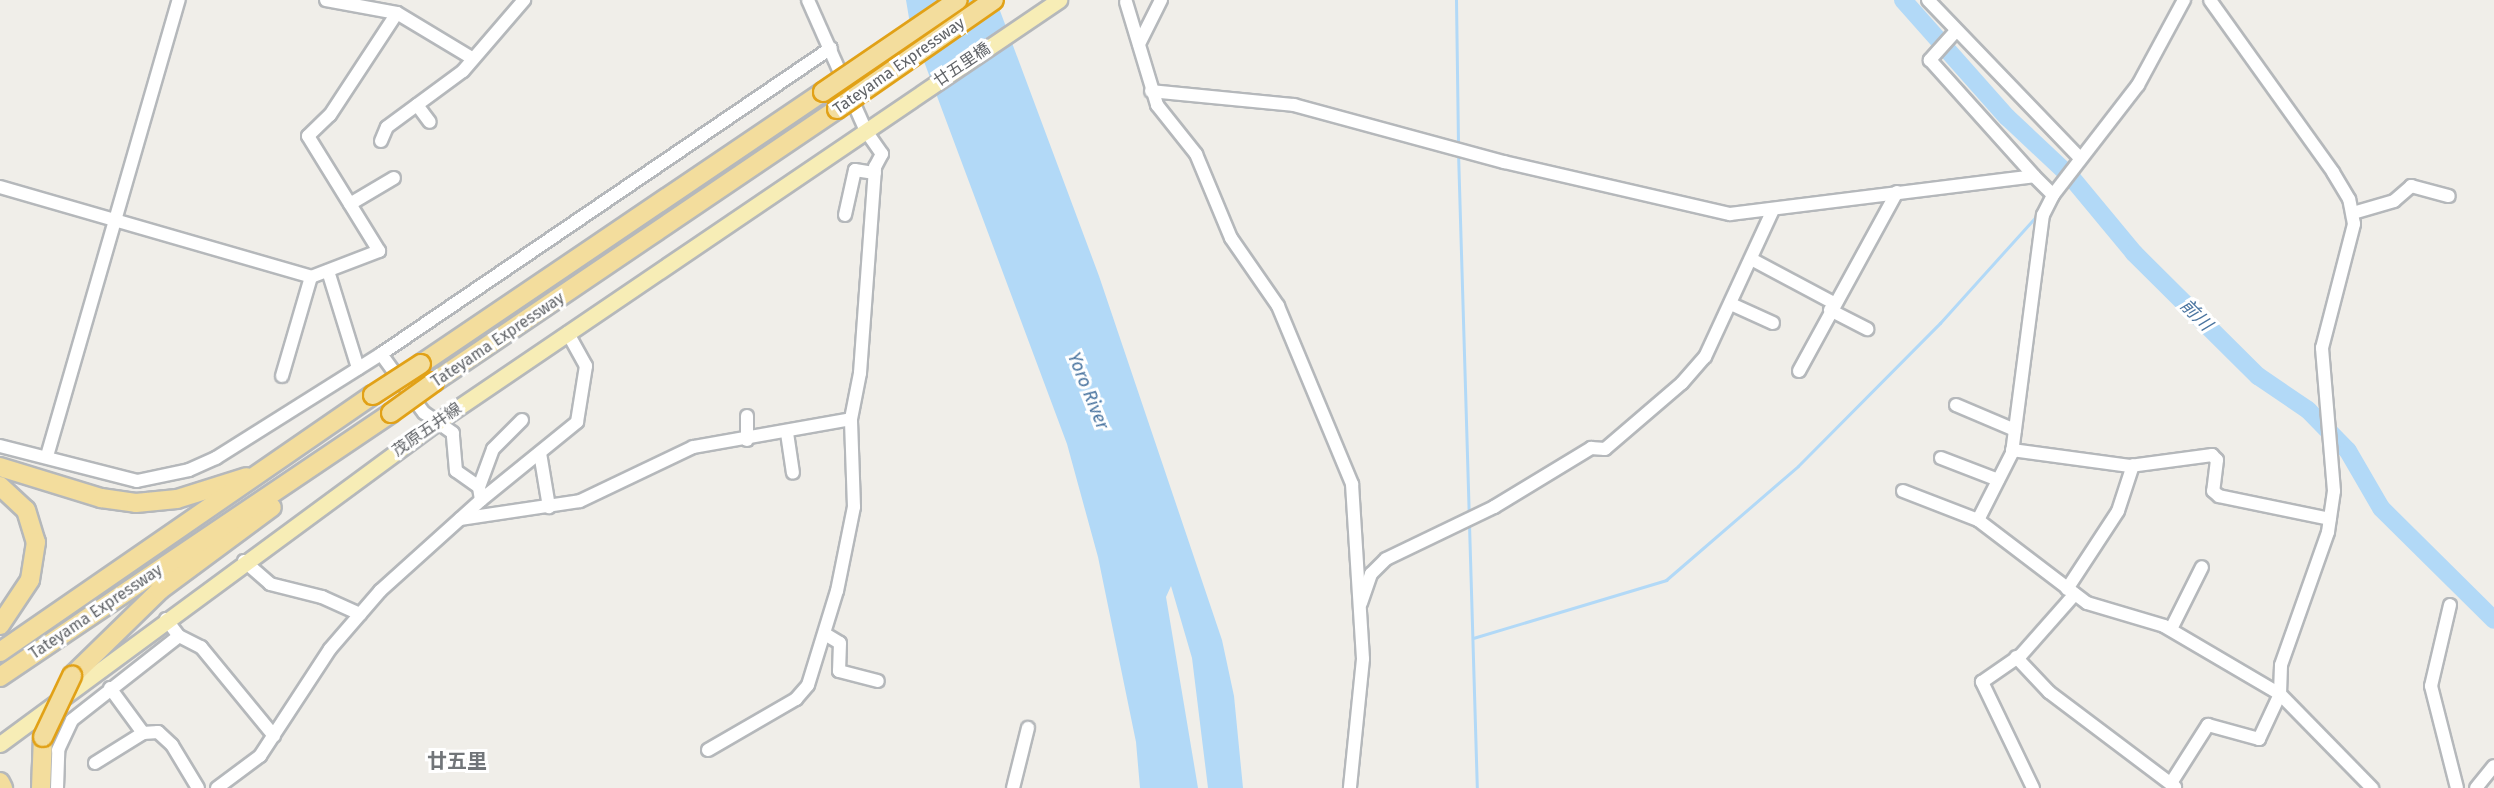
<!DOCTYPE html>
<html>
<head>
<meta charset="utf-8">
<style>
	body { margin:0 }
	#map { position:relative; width:2494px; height:788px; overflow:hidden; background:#f0eee9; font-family:"Fira Sans","Noto Sans JP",sans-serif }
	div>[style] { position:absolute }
	.water>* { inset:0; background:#b2d9f7 }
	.stream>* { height:3px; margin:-1.5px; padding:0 1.5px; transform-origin:1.5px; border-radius:1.5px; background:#b2d9f7 }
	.river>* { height:18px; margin:-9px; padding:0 9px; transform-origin:9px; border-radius:9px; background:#b2d9f7 }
	.roads { filter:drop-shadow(2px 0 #b5b8bb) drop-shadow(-2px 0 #b5b8bb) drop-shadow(0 2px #b5b8bb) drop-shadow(0 -2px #b5b8bb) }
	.minor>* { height:12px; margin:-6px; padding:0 6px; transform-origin:6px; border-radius:6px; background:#fff }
	.major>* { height:15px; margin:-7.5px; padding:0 7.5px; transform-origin:7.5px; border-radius:7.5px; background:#f7edb6 }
	.highway>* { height:18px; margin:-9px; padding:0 9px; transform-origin:9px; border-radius:9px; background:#f3dd9d }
	.bridges { filter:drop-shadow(2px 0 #e1a117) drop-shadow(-2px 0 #e1a117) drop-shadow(0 2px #e1a117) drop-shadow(0 -2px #e1a117) }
	.highway-bridge>* { height:18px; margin:-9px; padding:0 9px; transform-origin:9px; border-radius:9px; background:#f3dd9d }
	span { translate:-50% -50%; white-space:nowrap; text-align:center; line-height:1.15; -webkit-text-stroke:6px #fff; paint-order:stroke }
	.street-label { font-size:16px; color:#606367 }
	.water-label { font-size:18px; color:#4b75a0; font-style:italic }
	.quarter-label { font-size:20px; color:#717579; font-weight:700 }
</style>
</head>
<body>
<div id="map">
	<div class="water">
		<i style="clip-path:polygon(906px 0,996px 0,1099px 276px,1222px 640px,1234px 696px,1243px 788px,1208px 788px,1192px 658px,1171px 586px,1166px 597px,1198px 788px,1140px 788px,1136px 742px,1098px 557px,1067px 444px,910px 24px)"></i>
	</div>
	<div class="stream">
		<i style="left:1456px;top:0;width:145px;rotate:89.2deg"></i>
		<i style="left:1458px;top:152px;width:362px;rotate:88.3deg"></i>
		<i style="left:1469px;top:524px;width:264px;rotate:88.3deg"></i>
		<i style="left:1473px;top:638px;width:202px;rotate:-16.7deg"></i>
		<i style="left:1666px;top:580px;width:174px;rotate:-40.8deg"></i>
		<i style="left:1798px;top:466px;width:202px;rotate:-45.2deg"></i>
		<i style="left:1940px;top:323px;width:149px;rotate:-48deg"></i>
	</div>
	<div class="river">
		<i style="left:1903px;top:0;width:157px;rotate:48.4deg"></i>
		<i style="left:2007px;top:117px;width:88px;rotate:43.2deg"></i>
		<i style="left:2071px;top:177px;width:99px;rotate:50.3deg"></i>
		<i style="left:2134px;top:253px;width:175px;rotate:44.8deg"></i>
		<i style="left:2258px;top:376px;width:60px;rotate:34.2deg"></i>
		<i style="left:2308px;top:410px;width:57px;rotate:45.7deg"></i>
		<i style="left:2348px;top:451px;width:66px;rotate:59.9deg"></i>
		<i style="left:2381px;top:508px;width:159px;rotate:44.7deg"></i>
	</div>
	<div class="roads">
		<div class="minor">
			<i style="left:326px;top:0;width:72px;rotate:10.4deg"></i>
			<i style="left:397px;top:13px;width:87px;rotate:31deg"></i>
			<i style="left:1928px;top:0;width:219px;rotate:46.1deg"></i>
			<i style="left:1126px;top:2px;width:108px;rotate:73.2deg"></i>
			<i style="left:1157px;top:105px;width:63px;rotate:51.5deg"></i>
			<i style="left:1196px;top:154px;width:91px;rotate:67.4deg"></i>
			<i style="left:1231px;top:238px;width:83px;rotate:55.3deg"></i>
			<i style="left:1278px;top:306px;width:193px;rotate:67.4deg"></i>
			<i style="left:1352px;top:484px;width:175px;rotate:86.4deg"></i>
			<i style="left:1363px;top:659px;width:130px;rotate:95.8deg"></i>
			<i style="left:1955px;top:32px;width:38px;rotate:132deg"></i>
			<i style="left:1930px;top:60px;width:156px;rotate:48.1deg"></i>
			<i style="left:1139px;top:44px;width:49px;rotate:-63.4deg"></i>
			<i style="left:1151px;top:91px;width:144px;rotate:5.6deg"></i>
			<i style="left:1294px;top:105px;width:218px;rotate:15.2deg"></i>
			<i style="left:1504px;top:162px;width:232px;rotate:13deg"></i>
			<i style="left:1730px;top:214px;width:306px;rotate:-7.1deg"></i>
			<i style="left:2034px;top:176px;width:27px;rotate:45deg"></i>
			<i style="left:417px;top:105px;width:21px;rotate:53deg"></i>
			<i style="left:381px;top:141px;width:15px;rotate:-67deg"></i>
			<i style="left:387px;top:127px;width:94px;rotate:-36.4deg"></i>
			<i style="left:463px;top:71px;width:94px;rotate:-49.3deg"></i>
			<i style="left:0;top:187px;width:324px;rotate:16.1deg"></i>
			<i style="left:311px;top:277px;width:73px;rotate:-20.9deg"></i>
			<i style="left:379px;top:251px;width:135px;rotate:-121.7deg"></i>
			<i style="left:308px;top:136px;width:30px;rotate:-44deg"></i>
			<i style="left:330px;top:115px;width:122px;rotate:-56.7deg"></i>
			<i style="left:350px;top:204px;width:51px;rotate:-30.6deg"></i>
			<i style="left:2353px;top:213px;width:43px;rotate:-16.3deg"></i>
			<i style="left:2394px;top:201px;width:23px;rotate:-41deg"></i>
			<i style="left:2411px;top:186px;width:39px;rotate:15deg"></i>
			<i style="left:845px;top:215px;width:46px;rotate:-77.5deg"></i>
			<i style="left:855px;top:170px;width:20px;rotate:9deg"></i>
			<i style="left:1753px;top:260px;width:92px;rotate:28deg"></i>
			<i style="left:328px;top:271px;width:102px;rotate:72.8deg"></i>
			<i style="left:1731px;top:304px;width:46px;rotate:24.3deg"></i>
			<i style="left:1830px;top:310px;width:42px;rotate:27.2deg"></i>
			<i style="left:1799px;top:371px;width:204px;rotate:-61.3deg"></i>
			<i style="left:282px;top:376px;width:103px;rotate:-73.7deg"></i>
			<i style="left:1956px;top:405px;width:64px;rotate:23deg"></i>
			<i style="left:747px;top:416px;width:24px;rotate:90deg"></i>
			<i style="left:787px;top:433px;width:40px;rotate:81.5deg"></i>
			<i style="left:0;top:446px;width:141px;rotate:14.3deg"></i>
			<i style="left:137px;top:481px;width:53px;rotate:-11.9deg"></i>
			<i style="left:189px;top:470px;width:30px;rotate:-24deg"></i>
			<i style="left:216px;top:458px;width:195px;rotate:-32.2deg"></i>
			<i style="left:381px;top:354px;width:544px;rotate:-34.22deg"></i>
			<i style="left:2012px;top:450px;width:119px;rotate:7.7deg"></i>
			<i style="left:2130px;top:466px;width:83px;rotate:-7.6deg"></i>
			<i style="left:2212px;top:455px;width:7px;rotate:45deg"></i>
			<i style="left:2217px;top:460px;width:31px;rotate:97deg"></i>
			<i style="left:2213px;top:491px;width:8px;rotate:40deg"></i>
			<i style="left:2219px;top:496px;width:113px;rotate:11.7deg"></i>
			<i style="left:540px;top:453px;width:55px;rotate:80.5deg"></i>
			<i style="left:47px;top:456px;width:475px;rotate:-73.9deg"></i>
			<i style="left:1941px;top:458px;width:61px;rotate:21.1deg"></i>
			<i style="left:479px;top:487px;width:40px;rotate:-69.8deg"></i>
			<i style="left:493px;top:449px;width:41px;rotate:-45deg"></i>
			<i style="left:1903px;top:491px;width:80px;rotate:21.1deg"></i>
			<i style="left:1978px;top:520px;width:137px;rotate:37.3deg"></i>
			<i style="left:2087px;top:603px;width:80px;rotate:16.6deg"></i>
			<i style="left:2164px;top:626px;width:134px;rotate:30.4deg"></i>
			<i style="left:2280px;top:694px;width:132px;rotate:45.6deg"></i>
			<i style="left:481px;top:500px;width:124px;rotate:-39.1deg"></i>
			<i style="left:577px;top:422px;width:57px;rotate:-80.9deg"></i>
			<i style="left:586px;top:366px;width:38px;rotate:-119deg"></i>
			<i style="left:460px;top:519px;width:121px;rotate:-8.5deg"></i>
			<i style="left:580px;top:501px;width:125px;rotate:-25.5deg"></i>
			<i style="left:693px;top:447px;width:160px;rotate:-10deg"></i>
			<i style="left:1978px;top:520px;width:75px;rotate:-63.1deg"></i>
			<i style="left:2012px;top:453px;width:240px;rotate:-82.6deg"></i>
			<i style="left:2043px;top:215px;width:22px;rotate:-63deg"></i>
			<i style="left:2053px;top:195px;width:139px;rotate:-52.3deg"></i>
			<i style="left:2138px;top:85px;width:97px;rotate:-61.6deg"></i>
			<i style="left:244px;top:561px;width:35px;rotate:41deg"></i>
			<i style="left:270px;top:584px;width:54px;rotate:14deg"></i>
			<i style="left:322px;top:597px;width:42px;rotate:24.1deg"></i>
			<i style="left:2067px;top:589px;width:93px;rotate:-56.8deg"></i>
			<i style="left:2118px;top:511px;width:48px;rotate:-71.9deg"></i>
			<i style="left:1361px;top:603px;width:31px;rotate:-71deg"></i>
			<i style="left:1371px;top:574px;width:21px;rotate:-45deg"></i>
			<i style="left:1386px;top:559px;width:120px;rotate:-25.7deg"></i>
			<i style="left:1494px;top:507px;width:114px;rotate:-31.3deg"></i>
			<i style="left:1591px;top:448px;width:14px;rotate:4deg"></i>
			<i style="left:1605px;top:449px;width:101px;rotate:-40.6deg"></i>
			<i style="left:1682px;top:383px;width:35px;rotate:-49deg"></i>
			<i style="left:1705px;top:357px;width:160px;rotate:-65.2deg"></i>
			<i style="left:2450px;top:605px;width:83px;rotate:103.2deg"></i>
			<i style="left:2431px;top:686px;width:105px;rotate:75.7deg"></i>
			<i style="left:166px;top:619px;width:21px;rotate:53deg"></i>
			<i style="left:179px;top:636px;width:25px;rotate:27deg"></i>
			<i style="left:201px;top:647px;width:115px;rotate:50.6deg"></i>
			<i style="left:2171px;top:629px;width:69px;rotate:-63.4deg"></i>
			<i style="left:825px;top:634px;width:17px;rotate:31deg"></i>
			<i style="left:840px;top:643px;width:28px;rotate:92deg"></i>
			<i style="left:839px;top:671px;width:40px;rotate:14.4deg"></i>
			<i style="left:2016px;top:657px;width:48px;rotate:46.7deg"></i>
			<i style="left:2049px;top:692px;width:158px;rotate:37deg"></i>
			<i style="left:110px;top:688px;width:56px;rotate:53.7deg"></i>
			<i style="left:708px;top:750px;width:102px;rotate:-30.1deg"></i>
			<i style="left:796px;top:699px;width:18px;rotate:-49deg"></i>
			<i style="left:808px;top:685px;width:98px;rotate:-72.9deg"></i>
			<i style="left:837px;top:591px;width:86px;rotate:-78.6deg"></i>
			<i style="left:854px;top:507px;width:88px;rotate:-92deg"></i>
			<i style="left:851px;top:419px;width:47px;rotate:-78.9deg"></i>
			<i style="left:860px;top:373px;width:207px;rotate:-85.8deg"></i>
			<i style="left:875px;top:167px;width:15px;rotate:-62deg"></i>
			<i style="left:882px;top:154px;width:28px;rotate:-125deg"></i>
			<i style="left:866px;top:131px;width:143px;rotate:-113.9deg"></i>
			<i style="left:95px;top:763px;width:57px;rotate:-32deg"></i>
			<i style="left:143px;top:733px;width:15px;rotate:-4deg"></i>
			<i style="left:158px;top:732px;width:19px;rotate:43deg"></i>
			<i style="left:172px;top:745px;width:50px;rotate:58.8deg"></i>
			<i style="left:2171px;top:783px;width:69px;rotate:-57.5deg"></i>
			<i style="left:2208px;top:725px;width:53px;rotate:15.4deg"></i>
			<i style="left:2259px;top:739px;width:50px;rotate:-65deg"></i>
			<i style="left:2280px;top:694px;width:29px;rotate:-88deg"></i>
			<i style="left:2281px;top:665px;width:141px;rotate:-70.5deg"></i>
			<i style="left:2328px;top:532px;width:41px;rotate:-81.7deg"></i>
			<i style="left:2334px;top:491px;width:144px;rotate:-94.8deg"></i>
			<i style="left:2322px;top:348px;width:128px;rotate:-75.5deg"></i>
			<i style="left:2354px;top:224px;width:25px;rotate:-101deg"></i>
			<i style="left:2349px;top:199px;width:31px;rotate:-121deg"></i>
			<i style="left:2333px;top:172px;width:211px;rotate:-125.6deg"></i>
			<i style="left:57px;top:788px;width:38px;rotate:-88deg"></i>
			<i style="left:58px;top:750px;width:33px;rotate:-65deg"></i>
			<i style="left:72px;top:720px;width:136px;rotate:-38.1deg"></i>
			<i style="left:217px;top:788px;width:54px;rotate:-36.7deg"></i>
			<i style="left:260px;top:756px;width:128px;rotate:-56.8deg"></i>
			<i style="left:330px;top:649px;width:77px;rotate:-49.2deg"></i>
			<i style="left:380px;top:591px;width:136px;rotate:-42deg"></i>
			<i style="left:481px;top:500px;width:13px;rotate:-99deg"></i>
			<i style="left:479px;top:487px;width:28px;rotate:-145deg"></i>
			<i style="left:456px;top:471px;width:38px;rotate:-95deg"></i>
			<i style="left:453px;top:433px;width:35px;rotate:-145deg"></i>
			<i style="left:424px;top:413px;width:73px;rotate:-126.1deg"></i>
			<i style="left:1013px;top:788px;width:62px;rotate:-76deg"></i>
			<i style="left:2033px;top:788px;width:118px;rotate:-115.7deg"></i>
			<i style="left:1982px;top:682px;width:47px;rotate:-34.7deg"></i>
			<i style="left:2021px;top:655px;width:81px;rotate:-48.5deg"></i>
			<i style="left:2476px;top:788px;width:28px;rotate:-51deg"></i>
		</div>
		<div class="major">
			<i style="left:0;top:744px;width:543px;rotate:-36.38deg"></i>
			<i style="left:437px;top:422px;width:752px;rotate:-34.16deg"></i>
		</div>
		<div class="highway">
			<i style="left:421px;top:364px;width:485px;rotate:-34.1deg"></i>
			<i style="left:434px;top:382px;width:487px;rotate:-34.1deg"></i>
			<i style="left:0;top:467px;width:106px;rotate:17.1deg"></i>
			<i style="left:101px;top:498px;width:35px;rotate:8deg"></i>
			<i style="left:136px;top:503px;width:41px;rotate:-5.6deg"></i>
			<i style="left:177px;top:499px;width:73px;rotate:-17.4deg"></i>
			<i style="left:0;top:486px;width:35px;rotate:43deg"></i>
			<i style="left:26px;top:510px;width:34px;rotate:73deg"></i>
			<i style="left:36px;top:542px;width:38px;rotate:99deg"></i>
			<i style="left:30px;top:580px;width:54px;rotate:123.7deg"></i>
			<i style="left:0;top:652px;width:453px;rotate:-34.6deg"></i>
			<i style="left:72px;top:676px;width:123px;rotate:-44.3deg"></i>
			<i style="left:160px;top:590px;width:139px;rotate:-36.5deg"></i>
			<i style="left:0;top:677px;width:472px;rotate:-34deg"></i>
			<i style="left:0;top:782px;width:7px;rotate:63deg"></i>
			<i style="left:41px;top:788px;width:51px;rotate:-87.8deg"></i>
		</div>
	</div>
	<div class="bridges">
		<div class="highway-bridge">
			<i style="left:823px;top:92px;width:163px;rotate:-34.3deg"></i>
			<i style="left:837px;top:109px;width:191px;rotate:-34.8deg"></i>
			<i style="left:373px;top:395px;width:57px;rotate:-32.9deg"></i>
			<i style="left:391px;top:413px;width:53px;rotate:-35.8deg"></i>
			<i style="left:43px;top:737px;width:68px;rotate:-64.6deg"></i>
		</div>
	</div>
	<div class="street-label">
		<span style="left:962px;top:65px;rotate:-34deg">廿五里橋</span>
		<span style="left:899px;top:66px;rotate:-35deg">Tateyama Expressway</span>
		<span style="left:498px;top:340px;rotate:-34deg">Tateyama Expressway</span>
		<span style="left:427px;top:430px;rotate:-35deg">茂原五井線</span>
		<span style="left:96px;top:612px;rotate:-34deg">Tateyama Expressway</span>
	</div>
	<div class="water-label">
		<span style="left:2196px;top:315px;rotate:45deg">前川</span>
		<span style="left:1088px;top:391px;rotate:68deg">Yoro River</span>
	</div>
	<div class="quarter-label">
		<span style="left:457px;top:761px">廿五里</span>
	</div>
</div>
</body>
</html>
